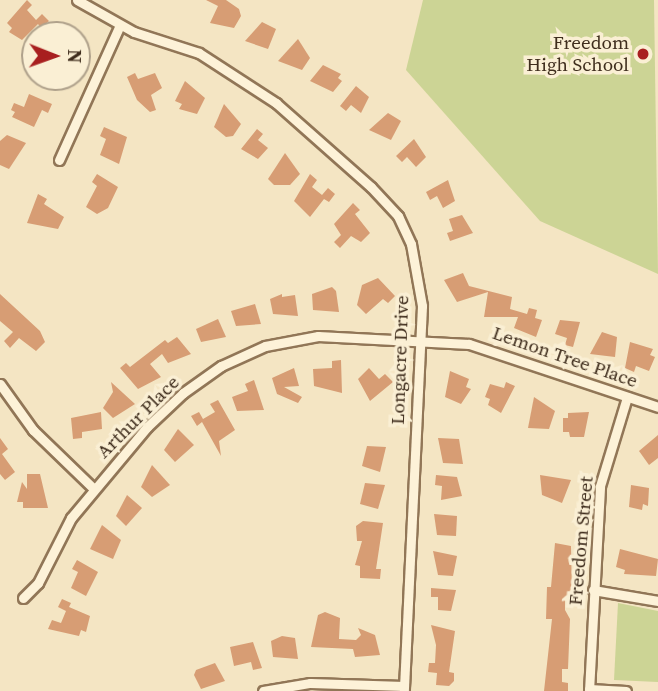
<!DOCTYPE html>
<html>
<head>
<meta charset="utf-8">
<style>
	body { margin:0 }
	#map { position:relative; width:658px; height:691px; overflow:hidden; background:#f4e5c3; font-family:"Source Serif 4",serif }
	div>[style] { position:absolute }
	.green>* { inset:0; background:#ccd495 }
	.building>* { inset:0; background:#d79d74 }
	.roads { filter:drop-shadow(2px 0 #917657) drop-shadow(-2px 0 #917657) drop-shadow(0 2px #917657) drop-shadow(0 -2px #917657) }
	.minor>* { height:9px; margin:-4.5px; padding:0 4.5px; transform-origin:4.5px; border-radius:4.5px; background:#fdf2d8 }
	.dots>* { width:19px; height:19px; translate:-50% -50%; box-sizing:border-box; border:4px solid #faefd4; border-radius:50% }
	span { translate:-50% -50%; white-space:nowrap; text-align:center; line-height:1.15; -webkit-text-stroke:7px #faefd4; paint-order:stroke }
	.poi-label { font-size:19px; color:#3f2d1d }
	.right { translate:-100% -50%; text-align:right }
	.street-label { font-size:19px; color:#3f2d1d }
	.north { position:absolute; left:21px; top:21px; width:70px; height:70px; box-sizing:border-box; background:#faefd4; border:2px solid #afa18b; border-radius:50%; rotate:91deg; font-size:19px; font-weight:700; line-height:28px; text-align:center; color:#3f2d1d }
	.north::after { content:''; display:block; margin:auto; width:24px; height:32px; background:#a81f1f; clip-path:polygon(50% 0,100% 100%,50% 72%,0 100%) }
</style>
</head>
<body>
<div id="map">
	<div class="green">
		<i style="clip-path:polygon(423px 0,654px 0,658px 274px,540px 221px,406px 70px)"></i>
		<i style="clip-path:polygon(618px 603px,658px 611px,658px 682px,614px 680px)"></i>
	</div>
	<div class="building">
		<i style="clip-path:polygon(27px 0,32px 5px,27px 10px,36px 20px,42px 14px,49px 21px,41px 28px,38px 24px,22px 40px,9px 32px,12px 28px,7px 23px)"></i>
		<i style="clip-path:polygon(206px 0,226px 0,239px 9px,241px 16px,234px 28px,210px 23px,218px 6px)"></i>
		<i style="clip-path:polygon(262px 22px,276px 29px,268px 49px,245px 41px)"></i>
		<i style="clip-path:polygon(298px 39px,310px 58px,302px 70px,278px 61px)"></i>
		<i style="clip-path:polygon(323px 65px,341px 74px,338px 78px,342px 81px,333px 92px,310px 81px)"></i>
		<i style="clip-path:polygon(135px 73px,138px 79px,155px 73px,162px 88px,151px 95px,156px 110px,150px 112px,137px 100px,127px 77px)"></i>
		<i style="clip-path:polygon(185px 81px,205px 98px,197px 114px,179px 109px,182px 104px,175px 101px)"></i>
		<i style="clip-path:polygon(356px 86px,369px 97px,361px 113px,351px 105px,346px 111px,340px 106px)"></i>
		<i style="clip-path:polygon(29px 94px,52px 104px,48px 113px,42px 110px,34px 127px,12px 117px,15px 112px,11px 110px,14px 103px,24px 107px)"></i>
		<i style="clip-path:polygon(224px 104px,241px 124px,233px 136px,226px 137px,214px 127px)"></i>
		<i style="clip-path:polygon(388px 113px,401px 121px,391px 140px,369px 130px)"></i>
		<i style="clip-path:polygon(104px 127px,127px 137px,119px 164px,100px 155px,106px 139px,100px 136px)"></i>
		<i style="clip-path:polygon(257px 129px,263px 134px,258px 140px,268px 148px,258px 159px,241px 149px)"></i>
		<i style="clip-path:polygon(7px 135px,26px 143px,9px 169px,0 165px,0 141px)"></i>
		<i style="clip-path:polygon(414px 139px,426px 157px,416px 167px,407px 157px,402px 162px,396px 156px)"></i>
		<i style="clip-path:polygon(285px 153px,300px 174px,290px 185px,274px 185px,268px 179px)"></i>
		<i style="clip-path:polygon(97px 174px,118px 187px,108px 208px,97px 214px,86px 207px,97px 186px,92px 182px)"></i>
		<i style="clip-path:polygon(310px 174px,317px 180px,312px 187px,322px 195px,328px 188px,335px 194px,329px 202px,324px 199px,310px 217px,294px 201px)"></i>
		<i style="clip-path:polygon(448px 180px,455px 201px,443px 208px,437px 196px,430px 200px,426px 192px)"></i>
		<i style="clip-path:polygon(38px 194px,47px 199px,44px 204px,64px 217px,58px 229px,27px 223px)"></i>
		<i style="clip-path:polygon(353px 203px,360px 210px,355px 214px,370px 233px,361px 242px,351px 236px,340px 248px,334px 242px,341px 235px,334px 224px)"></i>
		<i style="clip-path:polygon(462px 215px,473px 233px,450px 241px,447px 233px,453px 231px,449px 219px)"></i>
		<i style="clip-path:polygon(463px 273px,469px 286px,512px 297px,510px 309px,527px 314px,529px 308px,537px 310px,535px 318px,542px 320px,536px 337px,514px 328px,518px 317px,484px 317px,488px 292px,457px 302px,444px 280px)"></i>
		<i style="clip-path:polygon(378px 278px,395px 296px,388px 303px,383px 299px,366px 314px,357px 305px,362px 285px)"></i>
		<i style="clip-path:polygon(332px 287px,336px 291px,339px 312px,313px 310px,312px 294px)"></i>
		<i style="clip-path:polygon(0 294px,40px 331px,45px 342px,36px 351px,19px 338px,10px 348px,4px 341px,13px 332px,0 321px)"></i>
		<i style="clip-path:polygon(282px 294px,282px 297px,295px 295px,298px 316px,273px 314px,270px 299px)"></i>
		<i style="clip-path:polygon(255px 304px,261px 324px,236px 326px,231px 311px)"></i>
		<i style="clip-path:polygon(218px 319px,226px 337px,201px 342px,196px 329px)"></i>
		<i style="clip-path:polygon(560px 320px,580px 322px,573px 347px,565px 345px,567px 338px,555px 334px)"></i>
		<i style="clip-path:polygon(602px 332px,617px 337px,615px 357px,590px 354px)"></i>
		<i style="clip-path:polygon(177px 337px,191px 354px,168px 363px,162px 354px,150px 364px,161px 377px,138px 389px,120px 368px,126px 363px,130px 367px,165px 340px,168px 343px)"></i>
		<i style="clip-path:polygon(630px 342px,653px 349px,650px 355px,655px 357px,649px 371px,636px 366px,634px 372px,625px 368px)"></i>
		<i style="clip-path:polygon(341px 360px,342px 393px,314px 386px,313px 369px,332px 368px,332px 361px)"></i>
		<i style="clip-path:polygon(294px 368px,299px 386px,284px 387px,302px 397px,298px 403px,277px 394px,272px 378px)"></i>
		<i style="clip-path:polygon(369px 368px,379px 379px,385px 374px,393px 382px,370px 401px,358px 379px)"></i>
		<i style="clip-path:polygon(450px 371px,469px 379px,466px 387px,471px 389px,461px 404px,445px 397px)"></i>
		<i style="clip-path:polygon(254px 380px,264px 410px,237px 411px,232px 397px,248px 391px,245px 384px)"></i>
		<i style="clip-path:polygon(111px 382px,135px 404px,113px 418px,103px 408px,113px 392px)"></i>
		<i style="clip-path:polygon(506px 382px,515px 386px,501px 413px,488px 405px,490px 399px,485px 397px,490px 384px,504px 388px)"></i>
		<i style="clip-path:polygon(534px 397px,555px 411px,549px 429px,528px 428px)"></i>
		<i style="clip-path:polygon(218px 400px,235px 430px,219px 441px,221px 456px,202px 422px,197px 426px,191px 416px,199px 412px,203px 419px,215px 412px,210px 404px)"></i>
		<i style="clip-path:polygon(101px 412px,102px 429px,82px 432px,82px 438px,73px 439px,71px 418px)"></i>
		<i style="clip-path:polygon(589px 412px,584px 437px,570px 437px,569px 432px,563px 432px,563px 418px,568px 418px,568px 413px)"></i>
		<i style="clip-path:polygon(178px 429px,194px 445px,175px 462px,164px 450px)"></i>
		<i style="clip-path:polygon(658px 435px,658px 458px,649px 465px,639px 451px)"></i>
		<i style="clip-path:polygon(0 438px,8px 449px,2px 454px,15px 472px,5px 480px,0 474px)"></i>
		<i style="clip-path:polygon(438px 438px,459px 439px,463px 464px,443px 463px)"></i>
		<i style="clip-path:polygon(367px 446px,386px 447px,380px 472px,362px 466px)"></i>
		<i style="clip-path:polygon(152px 465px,170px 485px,152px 497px,141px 487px)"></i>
		<i style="clip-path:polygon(27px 474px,40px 474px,48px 508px,23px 508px,23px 502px,17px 502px,22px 482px,27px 489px)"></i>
		<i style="clip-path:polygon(436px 475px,457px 477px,462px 496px,441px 500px,442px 486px,435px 485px)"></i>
		<i style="clip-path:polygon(540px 475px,571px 480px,562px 503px,542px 495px)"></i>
		<i style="clip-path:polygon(365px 483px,385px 485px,378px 509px,360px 504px)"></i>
		<i style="clip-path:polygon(631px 485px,649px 488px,648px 506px,643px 504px,642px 510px,629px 507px)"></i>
		<i style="clip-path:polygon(127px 495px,142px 508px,126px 526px,116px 516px)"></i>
		<i style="clip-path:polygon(434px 514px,457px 516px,456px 536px,437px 535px)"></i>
		<i style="clip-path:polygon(363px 521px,383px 523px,376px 569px,381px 569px,380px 579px,360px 578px,360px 566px,355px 565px,362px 541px,357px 541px,356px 526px)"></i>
		<i style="clip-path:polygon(102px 525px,121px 540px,113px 559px,90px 549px)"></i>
		<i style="clip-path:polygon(555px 543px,571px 546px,572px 596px,565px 597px,565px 610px,570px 619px,568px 669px,562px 669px,562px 682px,568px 683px,568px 691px,544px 691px,552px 619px,546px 619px,547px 587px,551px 587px)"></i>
		<i style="clip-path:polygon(620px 549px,658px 559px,656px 576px,624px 574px,625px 570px,616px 567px)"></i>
		<i style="clip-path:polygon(433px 551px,457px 556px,453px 576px,438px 575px)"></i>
		<i style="clip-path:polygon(77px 560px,98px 572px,86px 596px,71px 588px,78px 572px,72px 569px)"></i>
		<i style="clip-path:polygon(431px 588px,456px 590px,451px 611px,438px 610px,438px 597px,431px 597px)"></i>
		<i style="clip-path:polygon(62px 599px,71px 603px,69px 607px,90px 616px,86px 632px,81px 630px,79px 636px,48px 629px,52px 620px,61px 623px,66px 611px,58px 607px)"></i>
		<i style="clip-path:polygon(325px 612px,340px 618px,339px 639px,356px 640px,361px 635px,358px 628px,375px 635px,380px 655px,355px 657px,353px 649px,311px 647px,318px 615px)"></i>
		<i style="clip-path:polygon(431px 625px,455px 631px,449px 672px,454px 673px,454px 681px,449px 686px,436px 685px,437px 673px,428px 672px,429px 663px,435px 663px,436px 645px)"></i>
		<i style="clip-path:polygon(282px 636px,295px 638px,298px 659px,273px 657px,271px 641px)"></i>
		<i style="clip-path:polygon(253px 642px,262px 668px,253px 670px,251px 662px,234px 666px,230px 647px)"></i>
		<i style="clip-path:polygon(215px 663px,225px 681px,201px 689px,194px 675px,196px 670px)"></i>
	</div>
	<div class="roads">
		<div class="minor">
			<i style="left:77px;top:0;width:65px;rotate:29.3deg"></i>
			<i style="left:134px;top:32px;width:68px;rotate:17.9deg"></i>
			<i style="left:199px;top:53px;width:92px;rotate:33deg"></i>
			<i style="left:276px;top:103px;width:127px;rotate:41.5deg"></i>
			<i style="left:371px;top:187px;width:40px;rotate:47deg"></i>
			<i style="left:398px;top:216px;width:31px;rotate:65deg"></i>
			<i style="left:411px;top:244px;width:63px;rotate:79.9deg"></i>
			<i style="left:422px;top:306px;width:385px;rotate:92.7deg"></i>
			<i style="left:59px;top:160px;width:148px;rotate:-65.7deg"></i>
			<i style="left:0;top:384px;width:57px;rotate:54.3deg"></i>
			<i style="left:33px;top:430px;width:83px;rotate:44deg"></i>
			<i style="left:593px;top:590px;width:66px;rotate:9.6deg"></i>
			<i style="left:23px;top:598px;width:21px;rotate:-45deg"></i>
			<i style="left:38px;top:583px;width:73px;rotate:-63.1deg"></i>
			<i style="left:71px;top:518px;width:119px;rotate:-50.1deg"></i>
			<i style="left:147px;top:427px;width:50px;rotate:-43.4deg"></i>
			<i style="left:183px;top:393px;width:47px;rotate:-35.4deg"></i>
			<i style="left:221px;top:366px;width:48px;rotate:-24.4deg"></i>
			<i style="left:265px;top:346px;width:54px;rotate:-10.7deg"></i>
			<i style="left:318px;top:336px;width:151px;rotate:3deg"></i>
			<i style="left:469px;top:344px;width:199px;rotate:18.4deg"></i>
			<i style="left:589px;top:689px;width:37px;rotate:3deg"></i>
			<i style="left:263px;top:691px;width:48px;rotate:-9.7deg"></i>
			<i style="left:310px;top:683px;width:94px;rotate:1.8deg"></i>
			<i style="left:589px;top:691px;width:205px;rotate:-86.9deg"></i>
			<i style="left:600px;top:486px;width:93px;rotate:-73.1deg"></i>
		</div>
	</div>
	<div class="dots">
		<i style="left:643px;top:54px;background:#a81f1f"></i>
	</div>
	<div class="poi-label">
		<span class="right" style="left:629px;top:54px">Freedom<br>High School</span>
	</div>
	<div class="street-label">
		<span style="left:565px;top:357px;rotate:19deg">Lemon Tree Place</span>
		<span style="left:400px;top:360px;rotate:-88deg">Longacre Drive</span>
		<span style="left:138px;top:417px;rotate:-45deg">Arthur Place</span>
		<span style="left:581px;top:541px;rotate:-85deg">Freedom Street</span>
	</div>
	<div class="north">N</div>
</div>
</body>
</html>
